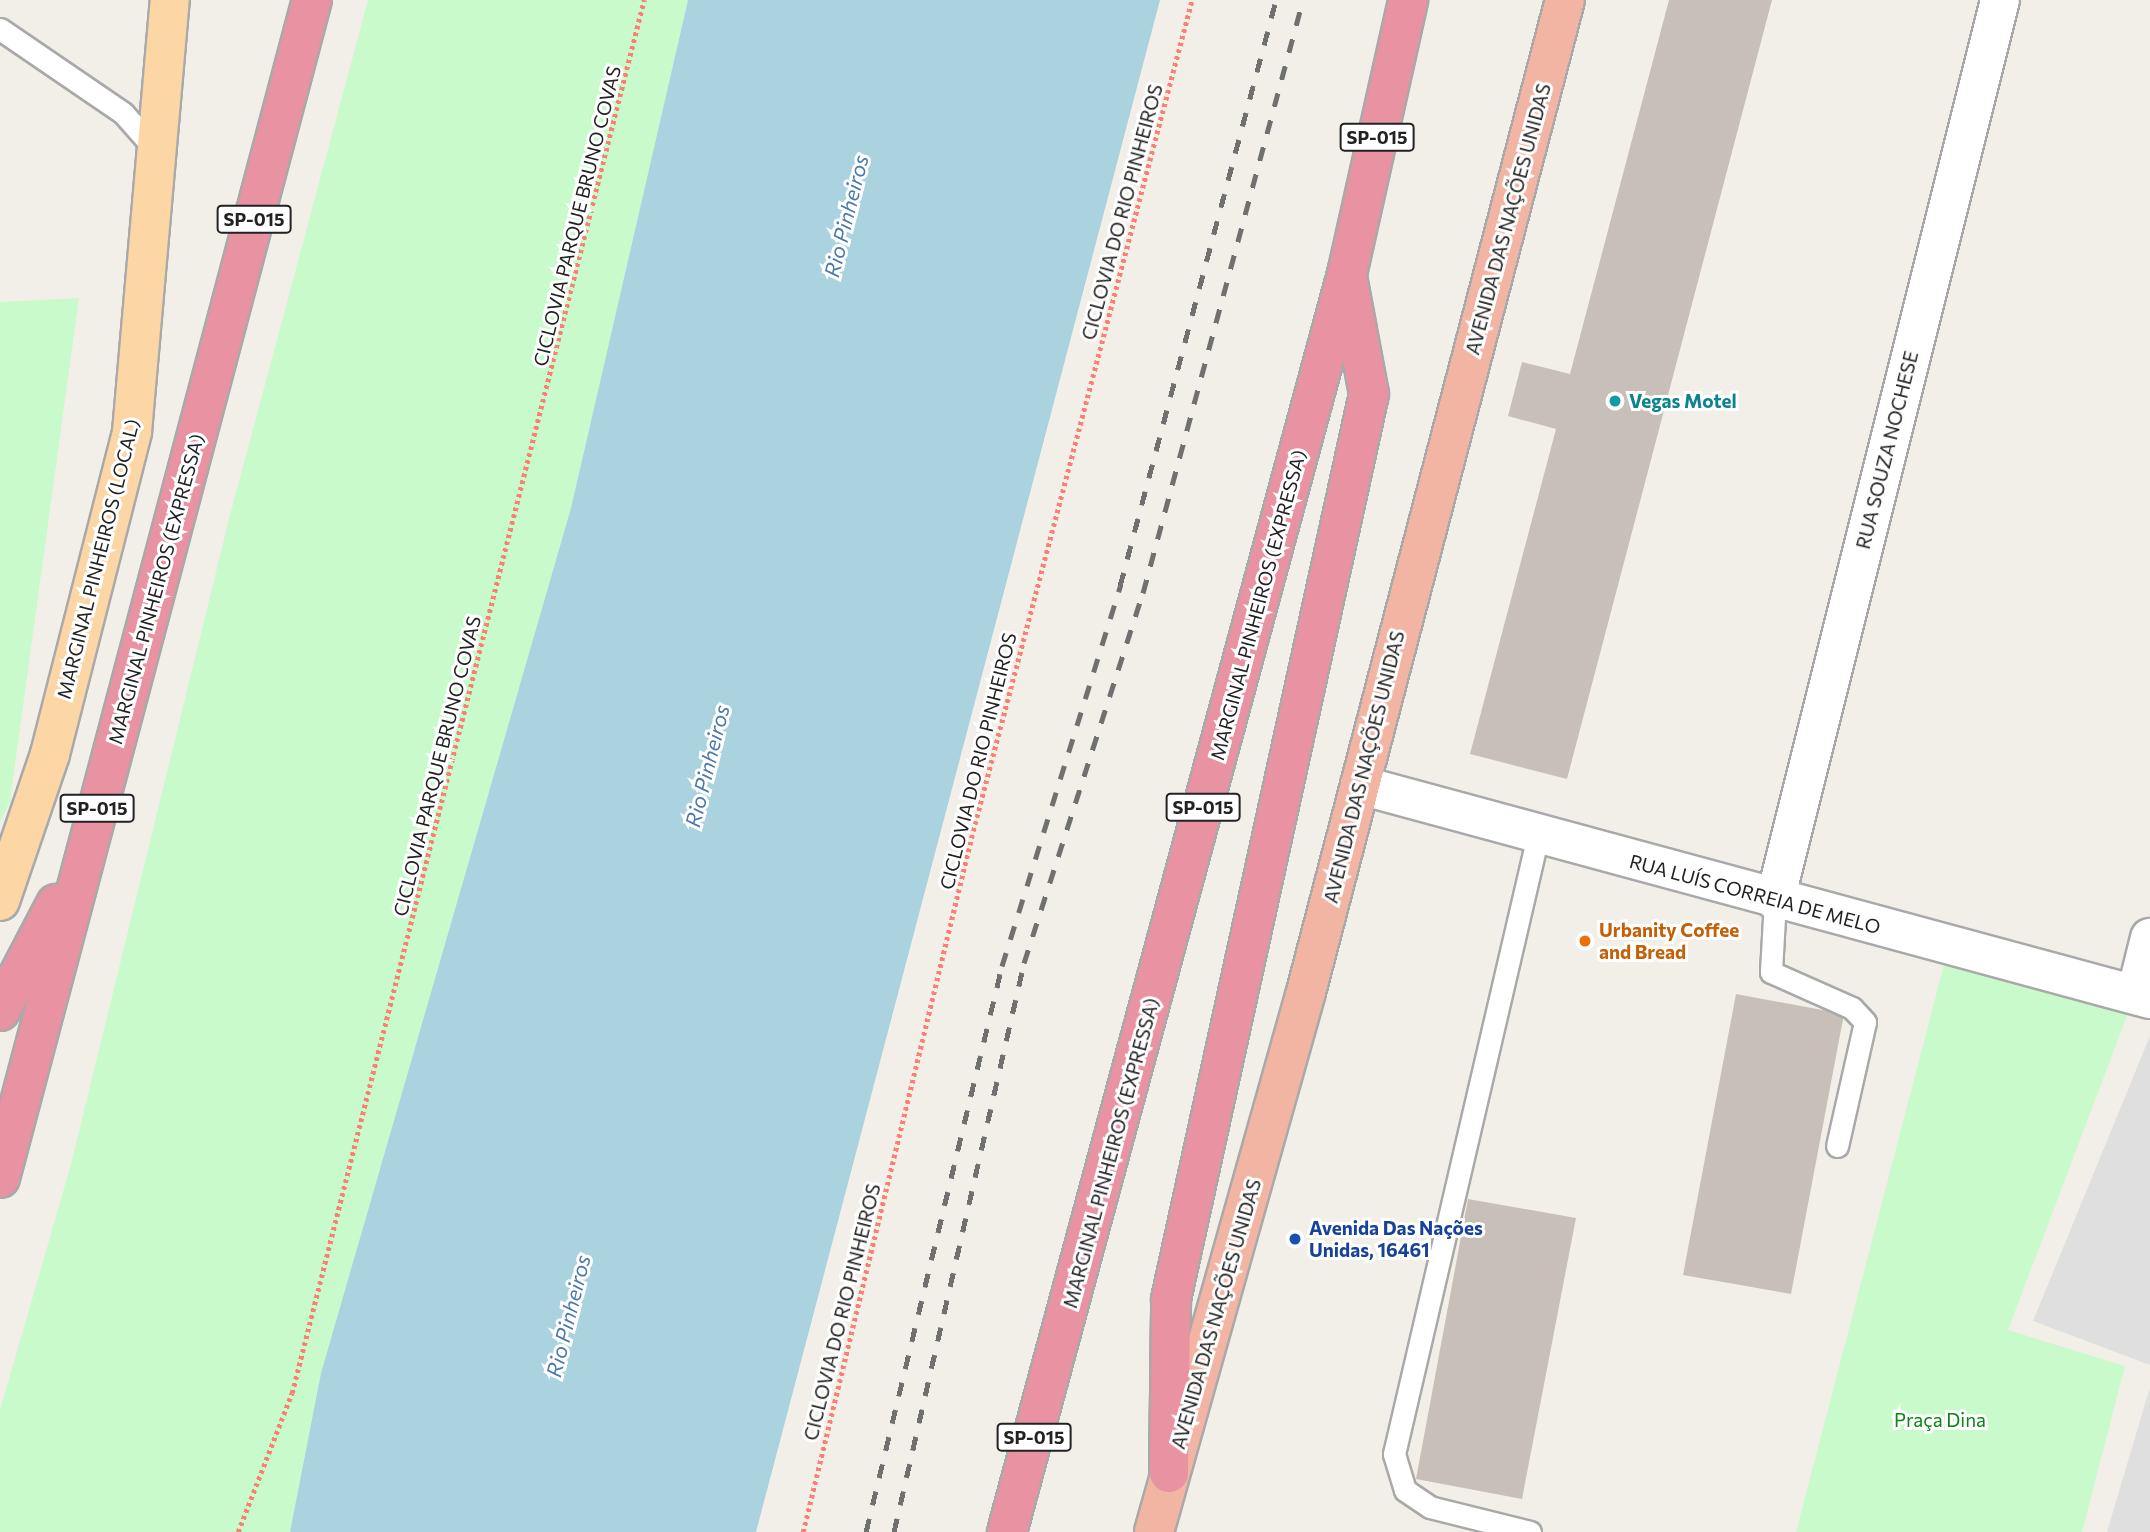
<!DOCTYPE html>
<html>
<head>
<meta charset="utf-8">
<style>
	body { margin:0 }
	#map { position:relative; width:2150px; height:1532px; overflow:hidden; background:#f2efe9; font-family:Commissioner,sans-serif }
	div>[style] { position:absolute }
	.residential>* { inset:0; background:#e0dfdf }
	.park>* { inset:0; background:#c8facc }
	.water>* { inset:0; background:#aad3df }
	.building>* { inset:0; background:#c7bfb8 }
	.path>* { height:4.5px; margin-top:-2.25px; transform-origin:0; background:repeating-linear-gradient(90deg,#fa8072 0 3.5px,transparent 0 7px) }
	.roads { filter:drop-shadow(2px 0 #a9a9a9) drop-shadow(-2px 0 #a9a9a9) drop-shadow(0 2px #a9a9a9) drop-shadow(0 -2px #a9a9a9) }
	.service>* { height:21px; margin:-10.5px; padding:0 10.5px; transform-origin:10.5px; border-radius:10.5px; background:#fff }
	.minor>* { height:38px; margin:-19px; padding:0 19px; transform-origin:19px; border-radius:19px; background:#fff }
	.primary>* { height:38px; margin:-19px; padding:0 19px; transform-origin:19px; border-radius:19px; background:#fcd6a4 }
	.trunk>* { height:38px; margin:-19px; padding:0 19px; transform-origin:19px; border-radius:19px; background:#f2b4a3 }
	.motorway>* { height:38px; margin:-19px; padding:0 19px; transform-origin:19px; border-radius:19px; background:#e892a2 }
	.rail>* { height:5px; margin-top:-2.5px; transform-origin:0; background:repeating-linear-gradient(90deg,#707070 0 14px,transparent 0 28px) }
	.dots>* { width:19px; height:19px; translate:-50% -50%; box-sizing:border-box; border:4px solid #fff; border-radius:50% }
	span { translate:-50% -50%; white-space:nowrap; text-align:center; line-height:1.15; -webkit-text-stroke:6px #fff; paint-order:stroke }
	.shield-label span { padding:2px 5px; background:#fff; border:2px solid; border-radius:5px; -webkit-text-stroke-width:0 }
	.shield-label { font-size:18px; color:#222; font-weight:700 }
	.street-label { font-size:19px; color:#222 }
	.culture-label { font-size:19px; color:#0d838f; font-weight:700 }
	.left { translate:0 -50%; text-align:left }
	.food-label { font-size:19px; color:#c56008; font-weight:700 }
	.transit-label { font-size:19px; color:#164399; font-weight:700 }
	.park-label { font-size:19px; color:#0c8416 }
	.water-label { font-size:21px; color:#4a7aab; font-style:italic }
</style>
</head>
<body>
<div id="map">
	<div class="residential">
		<i style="clip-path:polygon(2150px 1036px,2150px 1365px,2033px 1321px)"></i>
		<i style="clip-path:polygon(2150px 1387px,2150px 1532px,2107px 1532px)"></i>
	</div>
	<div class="park">
		<i style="clip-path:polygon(368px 0,688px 0,571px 508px,321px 1373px,290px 1532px,0 1532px,0 1410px,70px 1168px,230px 515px)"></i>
		<i style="clip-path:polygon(79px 298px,10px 801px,0 822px,0 302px)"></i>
		<i style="clip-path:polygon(1946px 957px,2130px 1008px,2008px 1330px,2125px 1366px,2082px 1532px,1796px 1532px)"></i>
	</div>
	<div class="water">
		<i style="clip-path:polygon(688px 0,1160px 0,756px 1532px,290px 1532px,321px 1373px,571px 508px)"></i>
	</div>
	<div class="building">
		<i style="clip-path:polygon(1669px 0,1772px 0,1567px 779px,1470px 754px,1556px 429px,1508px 416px,1522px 362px,1570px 374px)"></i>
		<i style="clip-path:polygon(1736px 994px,1844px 1014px,1791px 1294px,1683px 1275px)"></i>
		<i style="clip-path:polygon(1468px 1199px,1576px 1218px,1522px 1499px,1416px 1479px)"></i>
	</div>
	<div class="path">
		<i style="left:238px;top:1532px;width:149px;rotate:-68.8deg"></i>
		<i style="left:292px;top:1393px;width:1437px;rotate:-75.82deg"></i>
		<i style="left:803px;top:1532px;width:721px;rotate:-76.37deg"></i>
		<i style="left:973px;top:831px;width:859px;rotate:-75.24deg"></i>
	</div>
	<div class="roads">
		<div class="service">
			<i style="left:0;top:29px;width:149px;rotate:34.3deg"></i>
			<i style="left:123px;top:113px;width:47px;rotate:48.5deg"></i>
			<i style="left:1775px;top:900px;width:72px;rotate:93.2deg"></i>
			<i style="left:1771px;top:972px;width:89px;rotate:24deg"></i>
			<i style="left:1852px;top:1008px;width:19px;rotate:47deg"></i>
			<i style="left:1865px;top:1022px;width:127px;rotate:102.7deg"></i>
			<i style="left:1530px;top:1532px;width:103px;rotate:-166deg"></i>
			<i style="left:1430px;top:1507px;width:30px;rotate:-146deg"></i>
			<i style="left:1405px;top:1490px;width:38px;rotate:-107deg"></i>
			<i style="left:1394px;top:1454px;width:636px;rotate:-76.9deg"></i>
		</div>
		<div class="minor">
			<i style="left:1360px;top:785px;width:818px;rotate:15.16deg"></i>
			<i style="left:1775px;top:900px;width:928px;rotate:-75.96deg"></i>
			<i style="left:2136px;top:994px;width:58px;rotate:-76deg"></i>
		</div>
		<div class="primary">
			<i style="left:0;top:901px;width:155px;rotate:-71.2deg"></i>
			<i style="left:50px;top:754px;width:332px;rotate:-75.7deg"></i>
			<i style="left:132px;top:432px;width:434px;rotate:-85deg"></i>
		</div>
		<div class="trunk">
			<i style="left:1154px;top:1532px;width:561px;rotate:-74.28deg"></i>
			<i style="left:1306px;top:992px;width:1025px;rotate:-75.37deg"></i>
		</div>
		<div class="motorway">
			<i style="left:0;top:1011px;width:121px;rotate:-62.4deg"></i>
			<i style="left:0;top:1178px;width:1219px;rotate:-75.17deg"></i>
			<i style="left:1169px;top:1473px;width:174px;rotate:-89.3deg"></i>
			<i style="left:1171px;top:1299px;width:926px;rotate:-77.66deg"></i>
			<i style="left:1369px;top:394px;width:114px;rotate:-100.6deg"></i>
			<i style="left:1007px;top:1532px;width:1303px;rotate:-74.88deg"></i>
			<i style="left:1347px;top:274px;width:281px;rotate:-77.4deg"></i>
		</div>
	</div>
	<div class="rail">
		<i style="left:866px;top:1532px;width:582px;rotate:-76.49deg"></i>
		<i style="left:1002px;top:966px;width:398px;rotate:-72.7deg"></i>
		<i style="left:1120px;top:586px;width:606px;rotate:-75.09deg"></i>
		<i style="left:894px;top:1532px;width:584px;rotate:-77.13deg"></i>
		<i style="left:1024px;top:963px;width:389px;rotate:-72.2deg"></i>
		<i style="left:1143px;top:593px;width:614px;rotate:-74.9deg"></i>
	</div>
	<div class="dots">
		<i style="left:1615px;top:401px;background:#0f9aa8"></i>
		<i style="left:1585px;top:941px;background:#e8710a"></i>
		<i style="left:1295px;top:1239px;background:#1a4fb4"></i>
	</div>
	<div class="shield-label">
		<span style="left:1377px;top:137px">SP-015</span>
		<span style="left:254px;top:219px">SP-015</span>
		<span style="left:1203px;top:807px">SP-015</span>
		<span style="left:97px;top:808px">SP-015</span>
		<span style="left:1034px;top:1437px">SP-015</span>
	</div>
	<div class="street-label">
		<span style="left:1122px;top:212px;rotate:-75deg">CICLOVIA DO RIO PINHEIROS</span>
		<span style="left:577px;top:216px;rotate:-76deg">CICLOVIA PARQUE BRUNO COVAS</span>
		<span style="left:1508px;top:219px;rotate:-75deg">AVENIDA DAS NAÇÕES UNIDAS</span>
		<span style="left:1887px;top:450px;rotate:-76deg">RUA SOUZA NOCHESE</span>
		<span style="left:98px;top:559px;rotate:-76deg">MARGINAL PINHEIROS (LOCAL)</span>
		<span style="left:156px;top:589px;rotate:-75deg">MARGINAL PINHEIROS (EXPRESSA)</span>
		<span style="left:1258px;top:605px;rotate:-75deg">MARGINAL PINHEIROS (EXPRESSA)</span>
		<span style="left:978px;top:761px;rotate:-76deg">CICLOVIA DO RIO PINHEIROS</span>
		<span style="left:437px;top:766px;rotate:-76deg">CICLOVIA PARQUE BRUNO COVAS</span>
		<span style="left:1364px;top:767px;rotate:-76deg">AVENIDA DAS NAÇÕES UNIDAS</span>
		<span style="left:1755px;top:894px;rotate:15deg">RUA LUÍS CORREIA DE MELO</span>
		<span style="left:1111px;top:1153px;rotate:-75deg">MARGINAL PINHEIROS (EXPRESSA)</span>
		<span style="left:842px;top:1312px;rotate:-76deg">CICLOVIA DO RIO PINHEIROS</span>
		<span style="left:1216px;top:1314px;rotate:-74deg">AVENIDA DAS NAÇÕES UNIDAS</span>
	</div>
	<div class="culture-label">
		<span class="left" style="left:1629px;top:401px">Vegas Motel</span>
	</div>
	<div class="food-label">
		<span class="left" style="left:1599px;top:941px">Urbanity Coffee<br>and Bread</span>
	</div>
	<div class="transit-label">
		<span class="left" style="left:1309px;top:1239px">Avenida Das Nações<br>Unidas, 16461</span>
	</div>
	<div class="park-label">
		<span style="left:1940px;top:1420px">Praça Dina</span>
	</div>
	<div class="water-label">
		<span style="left:846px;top:216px;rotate:-76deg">Rio Pinheiros</span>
		<span style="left:707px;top:766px;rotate:-76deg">Rio Pinheiros</span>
		<span style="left:568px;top:1316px;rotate:-76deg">Rio Pinheiros</span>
	</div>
</div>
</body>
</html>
